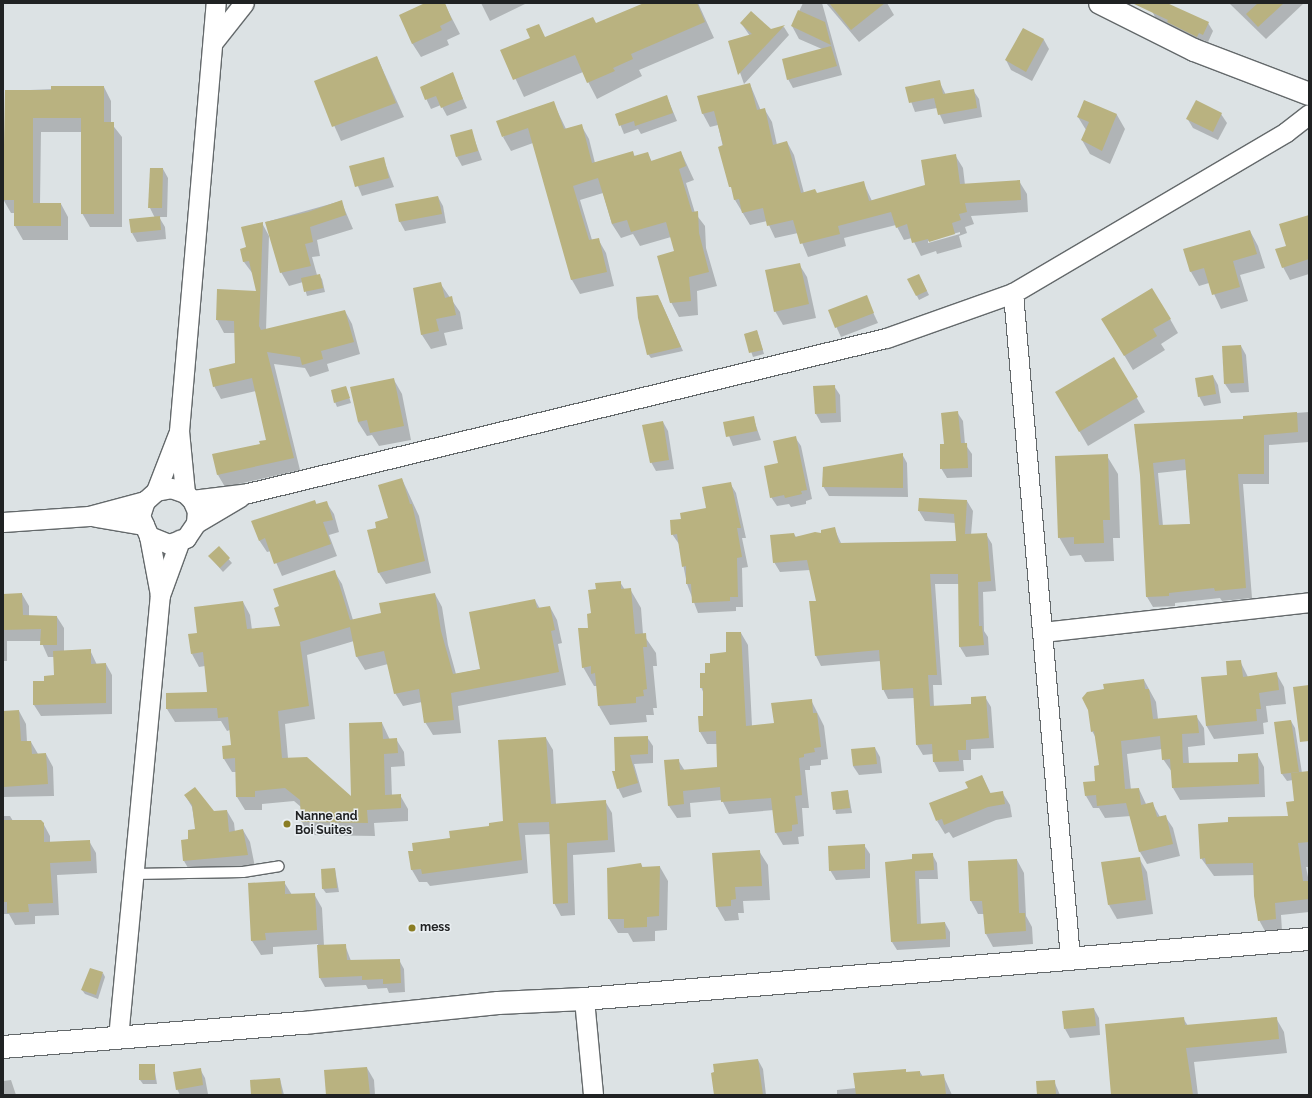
<!DOCTYPE html>
<html>
<head>
<meta charset="utf-8">
<style>
	body { margin:0 }
	#map { position:relative; width:1312px; height:1098px; overflow:hidden; background:#dce2e4; font-family:Raleway,sans-serif }
	div>[style] { position:absolute }
	.shadow>* { inset:0; background:#0003 }
	.building>* { inset:0; background:#b9b280 }
	.roads { filter:drop-shadow(1px 0 #64696b) drop-shadow(-1px 0 #64696b) drop-shadow(0 1px #64696b) drop-shadow(0 -1px #64696b) }
	.service>* { height:10px; margin:-5px; padding:0 5px; transform-origin:5px; border-radius:5px; background:#fff }
	.minor>* { height:19px; margin:-9.5px; padding:0 9.5px; transform-origin:9.5px; border-radius:9.5px; background:#fff }
	.tertiary>* { height:22px; margin:-11px; padding:0 11px; transform-origin:11px; border-radius:11px; background:#fff }
	.dots>* { width:11px; height:11px; translate:-50% -50%; box-sizing:border-box; border:2px solid #eaeff2; border-radius:50% }
	span { translate:-50% -50%; white-space:nowrap; text-align:center; line-height:1.15; -webkit-text-stroke:3px #eaeff2; paint-order:stroke }
	.poi-label { font-size:12px; color:#202223; font-weight:700 }
	.left { translate:0 -50%; text-align:left }
	.frame { position:absolute; inset:0; border:4px solid #202223; pointer-events:none }
</style>
</head>
<body>
<div id="map">
	<div class="shadow">
		<i style="clip-path:polygon(428px 3px,444px 3px,460px 34px,447px 40px,449px 45px,421px 57px,412px 43px)"></i>
		<i style="clip-path:polygon(481px 3px,525px 3px,525px 4px,490px 21px)"></i>
		<i style="clip-path:polygon(647px 3px,698px 3px,714px 38px,639px 70px,642px 76px,597px 99px,583px 72px,524px 97px,502px 50px,531px 39px,538px 25px,545px 38px,596px 24px)"></i>
		<i style="clip-path:polygon(803px 3px,822px 3px,842px 75px,793px 88px,788px 79px,822px 49px,799px 39px,792px 26px)"></i>
		<i style="clip-path:polygon(826px 3px,887px 3px,894px 15px,859px 42px)"></i>
		<i style="clip-path:polygon(1148px 3px,1165px 3px,1208px 23px,1213px 31px,1208px 42px,1203px 40px,1201px 44px,1156px 19px)"></i>
		<i style="clip-path:polygon(1229px 3px,1304px 3px,1266px 39px)"></i>
		<i style="clip-path:polygon(741px 23px,771px 30px,784px 27px,789px 35px,744px 84px,729px 41px,750px 36px)"></i>
		<i style="clip-path:polygon(1023px 29px,1044px 40px,1049px 49px,1032px 81px,1011px 70px,1006px 60px)"></i>
		<i style="clip-path:polygon(377px 57px,404px 117px,341px 141px,315px 82px)"></i>
		<i style="clip-path:polygon(452px 73px,467px 108px,447px 116px,441px 105px,431px 109px,421px 88px)"></i>
		<i style="clip-path:polygon(939px 81px,946px 95px,973px 90px,979px 99px,982px 117px,944px 124px,937px 108px,915px 112px,906px 88px)"></i>
		<i style="clip-path:polygon(evenodd,750px 84px,761px 111px,765px 110px,772px 122px,777px 145px,787px 142px,794px 155px,804px 193px,817px 194px,863px 182px,872px 201px,926px 186px,955px 155px,963px 168px,965px 185px,1019px 181px,1027px 194px,1028px 212px,971px 216px,974px 224px,965px 227px,967px 233px,959px 236px,962px 247px,937px 254px,936px 251px,921px 256px,912px 238px,904px 240px,896px 225px,844px 238px,846px 246px,808px 257px,798px 233px,775px 238px,767px 221px,750px 225px,735px 200px,718px 125px,710px 127px,703px 114px,698px 97px,750px 84px,960px 232px,960px 234px,928px 243px,928px 241px,960px 232px)"></i>
		<i style="clip-path:polygon(104px 87px,111px 101px,111px 123px,122px 137px,122px 227px,90px 227px,82px 213px,82px 132px,41px 132px,40px 204px,61px 204px,68px 217px,68px 240px,23px 240px,15px 226px,15px 213px,11px 213px,3px 199px,6px 91px)"></i>
		<i style="clip-path:polygon(667px 97px,677px 121px,641px 134px,638px 129px,624px 134px,616px 114px)"></i>
		<i style="clip-path:polygon(553px 102px,566px 129px,581px 125px,589px 139px,595px 163px,633px 152px,635px 157px,648px 154px,652px 162px,681px 152px,694px 180px,686px 183px,695px 213px,705px 226px,706px 248px,717px 286px,697px 291px,698px 315px,679px 317px,671px 302px,675px 252px,671px 237px,640px 246px,633px 234px,621px 238px,612px 224px,603px 193px,580px 200px,592px 240px,598px 239px,606px 253px,614px 286px,580px 294px,572px 280px,533px 143px,511px 151px,503px 137px)"></i>
		<i style="clip-path:polygon(1221px 114px,1227px 123px,1218px 140px,1193px 128px,1187px 118px)"></i>
		<i style="clip-path:polygon(1117px 115px,1125px 129px,1110px 164px,1090px 154px,1082px 140px,1086px 130px,1078px 117px)"></i>
		<i style="clip-path:polygon(471px 130px,482px 160px,462px 166px,457px 157px)"></i>
		<i style="clip-path:polygon(383px 158px,394px 187px,362px 196px,350px 167px)"></i>
		<i style="clip-path:polygon(163px 169px,168px 178px,167px 217px,159px 217px,165px 227px,166px 239px,137px 242px,132px 233px,155px 218px,150px 208px)"></i>
		<i style="clip-path:polygon(438px 197px,443px 206px,446px 223px,405px 231px,400px 222px,397px 205px)"></i>
		<i style="clip-path:polygon(341px 201px,353px 229px,317px 240px,320px 256px,312px 257px,317px 275px,319px 275px,322px 279px,325px 292px,307px 296px,303px 282px,289px 286px,281px 272px,266px 222px)"></i>
		<i style="clip-path:polygon(1309px 216px,1309px 274px,1290px 280px,1283px 267px,1287px 246px)"></i>
		<i style="clip-path:polygon(262px 223px,269px 236px,266px 330px,345px 311px,352px 324px,360px 354px,327px 364px,329px 371px,310px 377px,305px 368px,274px 364px,300px 470px,225px 487px,218px 475px,214px 455px,261px 445px,267px 441px,256px 391px,221px 399px,214px 386px,236px 364px,236px 333px,224px 333px,217px 320px,218px 290px,257px 292px,253px 274px,244px 262px,241px 250px,247px 248px)"></i>
		<i style="clip-path:polygon(1250px 231px,1258px 246px,1265px 268px,1240px 275px,1248px 301px,1221px 309px,1209px 283px,1199px 286px,1191px 272px,1185px 250px)"></i>
		<i style="clip-path:polygon(799px 264px,807px 277px,816px 318px,783px 325px,775px 311px)"></i>
		<i style="clip-path:polygon(921px 279px,929px 295px,919px 300px,909px 280px)"></i>
		<i style="clip-path:polygon(440px 283px,460px 312px,463px 329px,444px 333px,447px 345px,431px 349px,422px 335px,414px 289px)"></i>
		<i style="clip-path:polygon(866px 297px,878px 323px,841px 337px,829px 311px)"></i>
		<i style="clip-path:polygon(660px 300px,683px 351px,651px 358px,648px 354px)"></i>
		<i style="clip-path:polygon(1170px 319px,1178px 333px,1161px 344px,1165px 350px,1133px 370px,1111px 333px)"></i>
		<i style="clip-path:polygon(757px 331px,764px 354px,753px 357px,745px 334px)"></i>
		<i style="clip-path:polygon(1241px 346px,1246px 355px,1249px 392px,1231px 393px,1225px 384px)"></i>
		<i style="clip-path:polygon(1114px 359px,1145px 412px,1088px 446px,1057px 393px)"></i>
		<i style="clip-path:polygon(1213px 376px,1218px 385px,1221px 403px,1204px 406px,1199px 396px)"></i>
		<i style="clip-path:polygon(394px 380px,402px 394px,411px 440px,379px 446px,372px 435px,367px 436px,358px 422px)"></i>
		<i style="clip-path:polygon(834px 386px,840px 395px,841px 422px,821px 423px,816px 414px)"></i>
		<i style="clip-path:polygon(346px 387px,351px 403px,337px 407px,335px 402px)"></i>
		<i style="clip-path:polygon(957px 412px,963px 421px,965px 444px,972px 454px,972px 477px,947px 478px,941px 468px,945px 445px)"></i>
		<i style="clip-path:polygon(evenodd,1309px 412px,1309px 442px,1269px 445px,1269px 484px,1243px 484px,1252px 598px,1222px 601px,1220px 598px,1175px 603px,1175px 606px,1153px 607px,1147px 597px,1141px 475px,1135px 425px,1244px 420px,1244px 417px,1309px 412px,1186px 470px,1191px 524px,1163px 526px,1158px 473px,1186px 470px)"></i>
		<i style="clip-path:polygon(753px 417px,761px 440px,733px 446px,724px 423px)"></i>
		<i style="clip-path:polygon(663px 422px,668px 431px,674px 469px,656px 471px,651px 462px)"></i>
		<i style="clip-path:polygon(795px 437px,801px 446px,812px 499px,806px 501px,806px 504px,791px 507px,789px 504px,777px 506px,771px 497px,779px 464px)"></i>
		<i style="clip-path:polygon(902px 454px,907px 463px,908px 497px,829px 496px,823px 486px)"></i>
		<i style="clip-path:polygon(1107px 456px,1118px 474px,1120px 538px,1113px 538px,1114px 561px,1085px 562px,1081px 555px,1070px 556px,1059px 537px)"></i>
		<i style="clip-path:polygon(402px 479px,419px 516px,431px 573px,386px 584px,379px 573px,368px 531px,378px 528px,389px 519px)"></i>
		<i style="clip-path:polygon(730px 483px,736px 493px,746px 538px,742px 538px,748px 567px,742px 568px,743px 607px,736px 607px,736px 611px,698px 613px,687px 584px,679px 544px,672px 534px,682px 520px,707px 509px)"></i>
		<i style="clip-path:polygon(315px 501px,317px 505px,326px 502px,334px 514px,339px 532px,329px 535px,337px 556px,282px 576px,271px 551px,267px 552px,259px 540px)"></i>
		<i style="clip-path:polygon(967px 501px,973px 511px,971px 535px,986px 534px,992px 544px,996px 591px,983px 592px,984px 631px,988px 637px,989px 655px,966px 657px,960px 647px,959px 584px,935px 584px,942px 685px,933px 685px,934px 707px,973px 704px,985px 697px,991px 707px,994px 748px,971px 749px,971px 760px,963px 760px,964px 771px,939px 772px,934px 762px,933px 754px,923px 755px,917px 745px,915px 698px,888px 699px,883px 689px,881px 661px,821px 666px,816px 656px,817px 602px,810px 570px,780px 572px,774px 562px,794px 534px,796px 537px,822px 534px,834px 528px,841px 543px,957px 542px,956px 523px,925px 521px,919px 511px)"></i>
		<i style="clip-path:polygon(219px 548px,232px 563px,223px 572px,210px 557px)"></i>
		<i style="clip-path:polygon(334px 571px,342px 584px,353px 620px,382px 614px,435px 594px,442px 607px,448px 645px,456px 674px,481px 669px,535px 600px,540px 609px,550px 607px,557px 620px,562px 643px,558px 644px,566px 685px,458px 706px,461px 733px,433px 735px,425px 722px,422px 702px,403px 706px,395px 693px,388px 664px,365px 670px,357px 657px,354px 641px,307px 655px,315px 719px,285px 724px,288px 758px,352px 798px,382px 723px,390px 740px,396px 739px,404px 752px,405px 766px,391px 767px,392px 796px,400px 795px,408px 809px,408px 821px,374px 823px,375px 836px,309px 835px,302px 822px,301px 807px,294px 801px,262px 804px,262px 810px,245px 810px,237px 797px,237px 772px,232px 772px,224px 759px,223px 747px,232px 746px,230px 730px,227px 731px,221px 721px,175px 722px,167px 709px,209px 693px,205px 666px,199px 667px,192px 654px,198px 634px,243px 602px,250px 615px,252px 630px,281px 627px,280px 607px)"></i>
		<i style="clip-path:polygon(620px 582px,625px 590px,630px 589px,641px 608px,643px 634px,656px 653px,657px 666px,653px 666px,657px 708px,653px 708px,654px 715px,646px 715px,647px 722px,610px 725px,599px 706px,597px 686px,594px 686px,583px 667px,592px 614px)"></i>
		<i style="clip-path:polygon(22px 594px,29px 606px,29px 616px,57px 617px,64px 628px,64px 651px,90px 650px,97px 665px,106px 664px,112px 675px,112px 714px,41px 716px,34px 705px,45px 681px,55px 676px,54px 657px,48px 657px,41px 641px,7px 641px,7px 661px,3px 661px,3px 595px)"></i>
		<i style="clip-path:polygon(741px 633px,748px 645px,752px 726px,775px 724px,811px 700px,824px 726px,828px 759px,821px 760px,821px 765px,810px 766px,810px 770px,805px 770px,809px 808px,802px 808px,804px 836px,798px 837px,799px 844px,783px 845px,776px 833px,774px 810px,729px 814px,722px 800px,690px 803px,691px 817px,677px 818px,669px 806px,665px 761px,678px 760px,685px 771px,718px 768px,718px 744px,707px 744px,700px 732px,704px 717px,704px 694px,701px 687px,711px 664px,727px 653px)"></i>
		<i style="clip-path:polygon(1240px 661px,1248px 677px,1276px 673px,1284px 687px,1286px 704px,1266px 706px,1268px 722px,1263px 723px,1264px 734px,1214px 739px,1206px 725px)"></i>
		<i style="clip-path:polygon(1144px 680px,1156px 702px,1158px 719px,1196px 716px,1204px 728px,1205px 745px,1188px 747px,1189px 764px,1239px 763px,1257px 754px,1264px 767px,1265px 797px,1180px 800px,1173px 788px,1172px 772px,1163px 759px,1162px 749px,1127px 754px,1131px 790px,1139px 789px,1146px 804px,1152px 803px,1160px 817px,1165px 816px,1173px 828px,1180px 856px,1147px 864px,1140px 852px,1131px 816px,1105px 818px,1099px 808px,1093px 808px,1086px 796px,1096px 782px,1100px 766px,1096px 738px,1092px 731px)"></i>
		<i style="clip-path:polygon(19px 711px,26px 724px,27px 742px,31px 742px,38px 754px,46px 754px,53px 767px,54px 796px,3px 797px,3px 712px)"></i>
		<i style="clip-path:polygon(1291px 721px,1295px 728px,1302px 773px,1309px 772px,1309px 867px,1306px 867px,1309px 882px,1309px 912px,1281px 915px,1282px 931px,1266px 933px,1259px 920px,1255px 875px,1214px 876px,1201px 858px,1289px 817px,1295px 801px,1293px 780px,1287px 781px,1282px 774px,1275px 723px)"></i>
		<i style="clip-path:polygon(647px 737px,653px 746px,653px 763px,634px 764px,642px 792px,623px 798px,618px 788px,615px 738px)"></i>
		<i style="clip-path:polygon(546px 738px,553px 750px,556px 804px,605px 801px,612px 813px,615px 852px,573px 855px,575px 915px,561px 916px,554px 903px,551px 834px,525px 835px,528px 873px,430px 886px,427px 882px,419px 882px,412px 870px,410px 852px,504px 822px)"></i>
		<i style="clip-path:polygon(875px 748px,880px 757px,882px 773px,859px 775px,853px 766px)"></i>
		<i style="clip-path:polygon(982px 776px,991px 794px,1002px 792px,1010px 805px,1012px 817px,996px 820px,953px 838px,949px 832px,945px 834px,937px 821px)"></i>
		<i style="clip-path:polygon(848px 791px,852px 813px,836px 814px,832px 792px)"></i>
		<i style="clip-path:polygon(185px 795px,214px 812px,227px 811px,234px 823px,235px 832px,243px 830px,250px 842px,255px 867px,191px 873px,184px 861px,189px 840px,196px 830px,192px 807px)"></i>
		<i style="clip-path:polygon(3px 816px,10px 816px,13px 821px,43px 823px,50px 836px,50px 843px,89px 841px,96px 853px,97px 873px,57px 875px,59px 915px,35px 916px,35px 924px,15px 925px,9px 914px,3px 914px)"></i>
		<i style="clip-path:polygon(864px 845px,870px 854px,870px 878px,836px 880px,830px 870px)"></i>
		<i style="clip-path:polygon(759px 851px,768px 865px,770px 900px,743px 901px,744px 913px,738px 913px,739px 920px,725px 921px,717px 907px)"></i>
		<i style="clip-path:polygon(932px 854px,937px 863px,938px 879px,919px 879px,921px 925px,945px 923px,950px 932px,950px 947px,897px 950px,892px 942px,913px 860px)"></i>
		<i style="clip-path:polygon(1139px 858px,1147px 872px,1153px 914px,1117px 919px,1109px 905px)"></i>
		<i style="clip-path:polygon(1017px 860px,1024px 873px,1026px 916px,1032px 927px,1033px 944px,993px 947px,986px 934px,984px 914px,978px 914px,971px 901px)"></i>
		<i style="clip-path:polygon(641px 864px,643px 868px,660px 867px,668px 881px,667px 930px,655px 931px,655px 941px,633px 942px,628px 933px,618px 933px,609px 919px,608px 869px)"></i>
		<i style="clip-path:polygon(335px 869px,339px 892px,326px 893px,323px 889px)"></i>
		<i style="clip-path:polygon(284px 882px,292px 895px,314px 894px,322px 908px,324px 946px,345px 945px,351px 961px,399px 960px,404px 969px,405px 992px,389px 993px,387px 988px,368px 989px,366px 985px,325px 987px,320px 978px,318px 944px,273px 947px,273px 954px,261px 955px,252px 941px)"></i>
		<i style="clip-path:polygon(103px 973px,105px 977px,98px 999px,85px 994px,82px 990px)"></i>
		<i style="clip-path:polygon(1094px 1009px,1099px 1018px,1100px 1035px,1070px 1038px,1065px 1029px)"></i>
		<i style="clip-path:polygon(1183px 1018px,1188px 1026px,1276px 1018px,1284px 1032px,1287px 1053px,1194px 1062px,1198px 1095px,1113px 1095px)"></i>
		<i style="clip-path:polygon(758px 1060px,763px 1069px,766px 1095px,715px 1095px)"></i>
		<i style="clip-path:polygon(154px 1065px,157px 1084px,143px 1084px,140px 1080px)"></i>
		<i style="clip-path:polygon(367px 1068px,374px 1080px,375px 1095px,327px 1095px)"></i>
		<i style="clip-path:polygon(200px 1069px,205px 1078px,208px 1094px,180px 1095px,177px 1089px)"></i>
		<i style="clip-path:polygon(905px 1070px,907px 1073px,920px 1072px,923px 1077px,943px 1075px,952px 1095px,837px 1095px,837px 1090px,856px 1088px)"></i>
		<i style="clip-path:polygon(280px 1079px,284px 1095px,252px 1095px)"></i>
		<i style="clip-path:polygon(11px 1080px,16px 1095px,3px 1095px,3px 1081px)"></i>
		<i style="clip-path:polygon(1054px 1081px,1060px 1095px,1038px 1095px)"></i>
	</div>
	<div class="building">
		<i style="clip-path:polygon(425px 3px,445px 3px,452px 20px,440px 26px,442px 30px,412px 44px,399px 15px)"></i>
		<i style="clip-path:polygon(644px 3px,697px 3px,705px 22px,631px 54px,633px 59px,613px 68px,615px 71px,587px 83px,575px 55px,513px 80px,500px 50px,530px 38px,526px 29px,539px 24px,545px 37px,593px 17px,596px 23px)"></i>
		<i style="clip-path:polygon(829px 3px,885px 3px,851px 30px)"></i>
		<i style="clip-path:polygon(1132px 3px,1167px 3px,1209px 22px,1203px 35px,1199px 33px,1197px 37px,1167px 22px,1168px 20px)"></i>
		<i style="clip-path:polygon(1258px 3px,1284px 3px,1258px 27px,1246px 14px)"></i>
		<i style="clip-path:polygon(798px 10px,825px 22px,831px 45px,791px 26px)"></i>
		<i style="clip-path:polygon(751px 11px,771px 29px,785px 25px,738px 75px,728px 41px,752px 34px,740px 23px)"></i>
		<i style="clip-path:polygon(1023px 28px,1044px 39px,1026px 72px,1005px 60px)"></i>
		<i style="clip-path:polygon(831px 46px,837px 66px,787px 80px,782px 59px)"></i>
		<i style="clip-path:polygon(377px 56px,396px 103px,332px 127px,314px 81px)"></i>
		<i style="clip-path:polygon(453px 72px,463px 99px,441px 108px,436px 96px,425px 100px,420px 87px)"></i>
		<i style="clip-path:polygon(940px 80px,943px 94px,974px 89px,977px 108px,938px 115px,934px 98px,909px 103px,905px 87px)"></i>
		<i style="clip-path:polygon(750px 83px,757px 110px,765px 108px,773px 145px,787px 141px,801px 193px,815px 189px,817px 193px,864px 181px,869px 201px,925px 185px,921px 160px,956px 154px,960px 184px,1020px 180px,1021px 200px,965px 203px,967px 212px,959px 214px,961px 220px,952px 223px,955px 234px,929px 242px,928px 239px,912px 243px,907px 224px,896px 228px,891px 212px,838px 226px,840px 234px,800px 244px,793px 220px,767px 226px,763px 208px,742px 213px,739px 199px,734px 200px,731px 187px,729px 187px,718px 147px,723px 145px,714px 111px,702px 114px,697px 96px)"></i>
		<i style="clip-path:polygon(51px 86px,104px 86px,104px 122px,114px 122px,114px 214px,81px 214px,81px 118px,33px 118px,33px 203px,61px 203px,61px 226px,14px 226px,14px 200px,3px 200px,5px 90px,51px 90px)"></i>
		<i style="clip-path:polygon(667px 95px,673px 113px,635px 126px,634px 121px,619px 126px,615px 114px)"></i>
		<i style="clip-path:polygon(1084px 100px,1117px 114px,1102px 151px,1081px 140px,1089px 122px,1077px 117px)"></i>
		<i style="clip-path:polygon(1196px 100px,1222px 113px,1213px 132px,1186px 119px)"></i>
		<i style="clip-path:polygon(554px 101px,564px 129px,582px 124px,592px 163px,633px 151px,634px 156px,648px 152px,651px 161px,681px 151px,686px 166px,679px 169px,692px 212px,698px 211px,699px 233px,709px 272px,689px 277px,691px 301px,670px 303px,657px 256px,674px 251px,666px 222px,631px 232px,627px 220px,612px 224px,598px 178px,573px 186px,589px 240px,599px 238px,607px 272px,571px 280px,528px 128px,502px 137px,496px 121px)"></i>
		<i style="clip-path:polygon(472px 129px,478px 151px,456px 157px,450px 135px)"></i>
		<i style="clip-path:polygon(384px 157px,389px 178px,355px 187px,349px 166px)"></i>
		<i style="clip-path:polygon(150px 168px,163px 168px,162px 208px,148px 208px)"></i>
		<i style="clip-path:polygon(438px 196px,442px 214px,399px 222px,395px 204px)"></i>
		<i style="clip-path:polygon(342px 200px,346px 215px,310px 227px,313px 242px,305px 244px,311px 266px,280px 273px,265px 222px,308px 212px)"></i>
		<i style="clip-path:polygon(1309px 215px,1309px 259px,1282px 268px,1275px 249px,1286px 246px,1279px 224px)"></i>
		<i style="clip-path:polygon(160px 216px,161px 230px,131px 233px,129px 219px)"></i>
		<i style="clip-path:polygon(263px 222px,259px 326px,261px 330px,345px 310px,354px 342px,321px 351px,323px 359px,302px 365px,300px 357px,267px 352px,294px 458px,217px 475px,212px 454px,260px 444px,259px 441px,266px 440px,252px 378px,213px 387px,209px 369px,235px 363px,234px 321px,216px 320px,217px 289px,256px 291px,249px 261px,243px 262px,240px 249px,246px 247px,241px 227px)"></i>
		<i style="clip-path:polygon(1250px 230px,1257px 254px,1233px 261px,1240px 287px,1212px 295px,1204px 268px,1190px 272px,1183px 249px)"></i>
		<i style="clip-path:polygon(800px 263px,809px 304px,774px 312px,765px 270px)"></i>
		<i style="clip-path:polygon(320px 274px,323px 288px,304px 292px,301px 278px)"></i>
		<i style="clip-path:polygon(919px 274px,927px 291px,916px 296px,907px 279px)"></i>
		<i style="clip-path:polygon(441px 282px,445px 298px,452px 296px,456px 315px,436px 319px,439px 331px,421px 335px,413px 288px)"></i>
		<i style="clip-path:polygon(1152px 288px,1171px 319px,1153px 329px,1157px 336px,1124px 356px,1101px 319px)"></i>
		<i style="clip-path:polygon(658px 295px,681px 347px,647px 355px,638px 318px,636px 297px)"></i>
		<i style="clip-path:polygon(867px 295px,874px 313px,835px 328px,828px 310px)"></i>
		<i style="clip-path:polygon(757px 330px,763px 350px,749px 353px,744px 334px)"></i>
		<i style="clip-path:polygon(1241px 345px,1244px 383px,1224px 384px,1222px 346px)"></i>
		<i style="clip-path:polygon(1114px 357px,1138px 397px,1079px 432px,1055px 392px)"></i>
		<i style="clip-path:polygon(1213px 375px,1216px 394px,1198px 397px,1195px 378px)"></i>
		<i style="clip-path:polygon(394px 378px,404px 426px,370px 433px,367px 420px,358px 422px,350px 387px)"></i>
		<i style="clip-path:polygon(835px 385px,836px 413px,815px 414px,813px 386px)"></i>
		<i style="clip-path:polygon(346px 386px,350px 398px,334px 403px,331px 390px)"></i>
		<i style="clip-path:polygon(958px 411px,961px 443px,967px 443px,968px 468px,940px 469px,940px 444px,944px 444px,941px 413px)"></i>
		<i style="clip-path:polygon(evenodd,1297px 412px,1298px 432px,1264px 435px,1264px 474px,1238px 474px,1246px 588px,1215px 591px,1214px 588px,1169px 593px,1169px 596px,1146px 597px,1140px 475px,1134px 424px,1243px 419px,1243px 416px,1297px 412px,1185px 459px,1190px 524px,1159px 525px,1153px 463px,1185px 459px)"></i>
		<i style="clip-path:polygon(754px 416px,757px 431px,726px 437px,723px 422px)"></i>
		<i style="clip-path:polygon(663px 421px,669px 460px,650px 463px,642px 425px)"></i>
		<i style="clip-path:polygon(796px 436px,807px 490px,801px 491px,802px 494px,785px 498px,784px 495px,770px 498px,764px 466px,778px 463px,773px 441px)"></i>
		<i style="clip-path:polygon(903px 453px,903px 488px,822px 487px,823px 467px)"></i>
		<i style="clip-path:polygon(1108px 454px,1110px 520px,1103px 520px,1104px 543px,1074px 544px,1074px 537px,1058px 538px,1055px 456px)"></i>
		<i style="clip-path:polygon(402px 478px,410px 504px,412px 504px,425px 561px,378px 573px,367px 530px,376px 528px,375px 522px,388px 518px,378px 485px)"></i>
		<i style="clip-path:polygon(731px 482px,741px 528px,737px 528px,742px 557px,737px 558px,738px 597px,730px 597px,730px 601px,692px 603px,691px 584px,686px 584px,686px 566px,682px 567px,677px 534px,671px 535px,670px 520px,681px 519px,680px 513px,706px 508px,702px 487px)"></i>
		<i style="clip-path:polygon(919px 498px,967px 500px,965px 534px,987px 533px,991px 581px,978px 582px,979px 626px,982px 626px,984px 645px,959px 647px,958px 574px,930px 574px,937px 675px,928px 675px,930px 706px,971px 704px,971px 697px,986px 696px,989px 738px,966px 740px,966px 750px,958px 750px,959px 761px,933px 762px,932px 744px,916px 745px,913px 688px,882px 690px,879px 650px,815px 656px,809px 601px,816px 601px,807px 560px,773px 563px,770px 535px,794px 533px,795px 537px,815px 532px,821px 533px,821px 530px,835px 527px,839px 543px,956px 541px,954px 514px,918px 511px)"></i>
		<i style="clip-path:polygon(315px 500px,316px 504px,327px 501px,333px 520px,323px 522px,331px 544px,274px 564px,265px 538px,259px 541px,251px 521px)"></i>
		<i style="clip-path:polygon(219px 546px,230px 558px,220px 568px,208px 556px)"></i>
		<i style="clip-path:polygon(335px 570px,350px 620px,381px 613px,379px 603px,435px 593px,441px 631px,453px 674px,480px 669px,469px 612px,535px 599px,537px 608px,550px 606px,555px 630px,551px 631px,559px 672px,451px 693px,454px 720px,424px 723px,419px 689px,394px 694px,384px 651px,356px 657px,350px 627px,300px 642px,309px 706px,278px 711px,282px 758px,307px 757px,351px 796px,349px 723px,382px 722px,383px 739px,397px 738px,398px 753px,384px 754px,385px 795px,401px 794px,401px 808px,367px 810px,368px 823px,301px 822px,300px 800px,285px 788px,255px 791px,255px 797px,236px 797px,235px 758px,223px 759px,222px 746px,231px 745px,228px 717px,218px 718px,217px 708px,166px 709px,166px 693px,207px 692px,203px 652px,191px 654px,188px 634px,197px 633px,194px 607px,243px 601px,247px 629px,280px 626px,274px 608px,279px 606px,273px 589px)"></i>
		<i style="clip-path:polygon(621px 581px,621px 589px,631px 588px,635px 634px,646px 633px,647px 647px,643px 647px,647px 689px,643px 690px,644px 696px,636px 697px,636px 703px,598px 706px,595px 673px,591px 674px,591px 666px,582px 668px,578px 628px,588px 628px,587px 614px,591px 613px,588px 590px,596px 589px,595px 583px)"></i>
		<i style="clip-path:polygon(22px 593px,23px 615px,57px 616px,57px 645px,40px 645px,41px 629px,3px 630px,3px 594px)"></i>
		<i style="clip-path:polygon(726px 632px,741px 632px,746px 726px,774px 723px,771px 703px,812px 699px,813px 713px,817px 713px,821px 747px,814px 748px,815px 752px,804px 754px,804px 757px,799px 758px,802px 795px,795px 796px,798px 824px,792px 825px,792px 831px,775px 833px,771px 798px,721px 802px,720px 787px,683px 791px,684px 804px,668px 806px,664px 760px,679px 759px,680px 770px,717px 767px,716px 731px,699px 732px,698px 716px,703px 716px,703px 688px,700px 688px,700px 673px,705px 673px,705px 663px,710px 663px,710px 654px,726px 652px)"></i>
		<i style="clip-path:polygon(91px 649px,91px 664px,106px 663px,106px 703px,33px 705px,33px 681px,44px 681px,44px 676px,54px 675px,53px 651px)"></i>
		<i style="clip-path:polygon(1241px 660px,1243px 677px,1277px 672px,1279px 690px,1259px 693px,1261px 709px,1256px 709px,1257px 721px,1206px 726px,1201px 677px,1227px 675px,1226px 661px)"></i>
		<i style="clip-path:polygon(1144px 679px,1145px 689px,1149px 689px,1153px 719px,1197px 715px,1199px 733px,1182px 734px,1183px 763px,1238px 762px,1238px 754px,1258px 753px,1259px 784px,1172px 788px,1170px 759px,1162px 760px,1160px 736px,1121px 741px,1125px 789px,1139px 788px,1141px 805px,1153px 802px,1157px 817px,1166px 815px,1173px 844px,1139px 852px,1126px 803px,1097px 806px,1096px 795px,1085px 796px,1083px 782px,1095px 781px,1094px 766px,1099px 765px,1094px 731px,1091px 732px,1088px 710px,1082px 698px,1087px 692px,1104px 689px,1103px 684px)"></i>
		<i style="clip-path:polygon(1309px 685px,1309px 741px,1300px 742px,1293px 687px)"></i>
		<i style="clip-path:polygon(19px 710px,21px 741px,31px 741px,32px 754px,46px 753px,48px 784px,3px 787px,3px 711px)"></i>
		<i style="clip-path:polygon(1291px 720px,1299px 772px,1281px 774px,1274px 722px)"></i>
		<i style="clip-path:polygon(648px 736px,648px 754px,630px 755px,638px 783px,617px 789px,612px 771px,615px 771px,614px 737px)"></i>
		<i style="clip-path:polygon(546px 737px,551px 804px,606px 800px,608px 840px,567px 843px,568px 903px,553px 904px,549px 822px,518px 823px,522px 860px,422px 874px,421px 869px,411px 870px,408px 851px,413px 851px,412px 843px,450px 838px,449px 831px,489px 826px,489px 823px,503px 821px,498px 740px)"></i>
		<i style="clip-path:polygon(875px 747px,877px 764px,853px 766px,851px 749px)"></i>
		<i style="clip-path:polygon(1309px 771px,1309px 842px,1298px 843px,1303px 881px,1309px 881px,1309px 899px,1275px 903px,1276px 919px,1258px 921px,1254px 896px,1253px 863px,1206px 864px,1205px 858px,1200px 859px,1198px 824px,1228px 822px,1228px 817px,1288px 816px,1286px 802px,1294px 801px,1291px 773px)"></i>
		<i style="clip-path:polygon(982px 775px,990px 793px,1003px 791px,1005px 804px,988px 807px,944px 825px,942px 819px,936px 821px,929px 803px,968px 788px,965px 782px)"></i>
		<i style="clip-path:polygon(195px 787px,214px 811px,227px 810px,229px 832px,243px 829px,248px 855px,183px 861px,181px 840px,188px 839px,188px 830px,195px 829px,192px 805px,184px 795px)"></i>
		<i style="clip-path:polygon(848px 790px,850px 808px,833px 810px,831px 792px)"></i>
		<i style="clip-path:polygon(3px 820px,41px 820px,44px 823px,44px 842px,90px 840px,91px 861px,50px 863px,53px 903px,28px 904px,29px 912px,7px 913px,7px 902px,3px 902px)"></i>
		<i style="clip-path:polygon(865px 844px,865px 869px,829px 871px,828px 846px)"></i>
		<i style="clip-path:polygon(760px 850px,762px 886px,735px 887px,736px 899px,731px 900px,731px 906px,716px 907px,712px 853px)"></i>
		<i style="clip-path:polygon(933px 853px,934px 870px,915px 871px,917px 924px,945px 922px,946px 939px,891px 942px,885px 862px,912px 859px,912px 854px)"></i>
		<i style="clip-path:polygon(1140px 857px,1146px 900px,1108px 905px,1101px 862px)"></i>
		<i style="clip-path:polygon(1017px 859px,1019px 913px,1025px 913px,1026px 931px,985px 934px,982px 901px,970px 901px,968px 861px)"></i>
		<i style="clip-path:polygon(641px 863px,642px 867px,660px 866px,659px 916px,647px 917px,647px 927px,624px 928px,624px 919px,608px 919px,607px 868px)"></i>
		<i style="clip-path:polygon(335px 868px,337px 888px,322px 889px,321px 869px)"></i>
		<i style="clip-path:polygon(285px 881px,285px 894px,315px 893px,317px 930px,265px 933px,266px 940px,251px 941px,248px 883px)"></i>
		<i style="clip-path:polygon(346px 944px,347px 960px,400px 959px,401px 983px,383px 984px,383px 979px,362px 980px,362px 976px,319px 978px,317px 945px)"></i>
		<i style="clip-path:polygon(90px 968px,103px 972px,96px 995px,81px 990px)"></i>
		<i style="clip-path:polygon(1094px 1008px,1096px 1026px,1064px 1029px,1062px 1011px)"></i>
		<i style="clip-path:polygon(1184px 1017px,1185px 1025px,1277px 1017px,1279px 1039px,1186px 1048px,1193px 1095px,1111px 1095px,1105px 1024px)"></i>
		<i style="clip-path:polygon(758px 1059px,763px 1095px,714px 1095px,711px 1073px,714px 1072px,713px 1064px)"></i>
		<i style="clip-path:polygon(139px 1064px,155px 1064px,155px 1080px,139px 1080px)"></i>
		<i style="clip-path:polygon(367px 1067px,370px 1095px,326px 1095px,324px 1070px)"></i>
		<i style="clip-path:polygon(201px 1068px,203px 1085px,176px 1090px,173px 1072px)"></i>
		<i style="clip-path:polygon(906px 1069px,906px 1072px,920px 1071px,920px 1076px,944px 1074px,946px 1095px,856px 1095px,853px 1073px)"></i>
		<i style="clip-path:polygon(280px 1078px,282px 1095px,251px 1095px,250px 1080px)"></i>
		<i style="clip-path:polygon(1055px 1080px,1056px 1095px,1037px 1095px,1036px 1081px)"></i>
	</div>
	<div class="roads">
		<div class="service">
			<i style="left:134px;top:874px;width:109px;rotate:-1.1deg"></i>
			<i style="left:243px;top:872px;width:36px;rotate:-9deg"></i>
		</div>
		<div class="minor">
			<i style="left:214px;top:41px;width:48px;rotate:-51.7deg"></i>
			<i style="left:1013px;top:293px;width:667px;rotate:85.1deg"></i>
			<i style="left:156px;top:491px;width:61px;rotate:-68.9deg"></i>
			<i style="left:185px;top:493px;width:62px;rotate:-95.5deg"></i>
			<i style="left:179px;top:431px;width:430px;rotate:-85.1deg"></i>
			<i style="left:192px;top:500px;width:56px;rotate:-7.1deg"></i>
			<i style="left:248px;top:493px;width:657px;rotate:-13.66deg"></i>
			<i style="left:886px;top:338px;width:135px;rotate:-19.5deg"></i>
			<i style="left:1013px;top:293px;width:317px;rotate:-30.5deg"></i>
			<i style="left:1286px;top:132px;width:29px;rotate:-38deg"></i>
			<i style="left:96px;top:517px;width:49px;rotate:9.5deg"></i>
			<i style="left:3px;top:522px;width:86px;rotate:-4deg"></i>
			<i style="left:89px;top:516px;width:58px;rotate:-15deg"></i>
			<i style="left:145px;top:501px;width:15px;rotate:-42deg"></i>
			<i style="left:156px;top:491px;width:15px;rotate:-11deg"></i>
			<i style="left:171px;top:488px;width:15px;rotate:20deg"></i>
			<i style="left:185px;top:493px;width:10px;rotate:45deg"></i>
			<i style="left:192px;top:500px;width:12px;rotate:66deg"></i>
			<i style="left:197px;top:511px;width:12px;rotate:95deg"></i>
			<i style="left:196px;top:523px;width:18px;rotate:124deg"></i>
			<i style="left:186px;top:538px;width:18px;rotate:161deg"></i>
			<i style="left:169px;top:544px;width:22px;rotate:-158deg"></i>
			<i style="left:149px;top:536px;width:22px;rotate:-114deg"></i>
			<i style="left:140px;top:516px;width:16px;rotate:-72deg"></i>
			<i style="left:196px;top:523px;width:51px;rotate:-30.6deg"></i>
			<i style="left:149px;top:536px;width:60px;rotate:79.4deg"></i>
			<i style="left:1043px;top:632px;width:268px;rotate:-6.4deg"></i>
			<i style="left:584px;top:999px;width:96px;rotate:84.6deg"></i>
			<i style="left:118px;top:1038px;width:445px;rotate:-84.6deg"></i>
			<i style="left:160px;top:595px;width:59px;rotate:-70deg"></i>
		</div>
		<div class="tertiary">
			<i style="left:1100px;top:3px;width:105px;rotate:26.6deg"></i>
			<i style="left:1194px;top:50px;width:123px;rotate:20.9deg"></i>
			<i style="left:3px;top:1047px;width:302px;rotate:-4.6deg"></i>
			<i style="left:304px;top:1023px;width:195px;rotate:-5.9deg"></i>
			<i style="left:498px;top:1003px;width:86px;rotate:-2.7deg"></i>
			<i style="left:584px;top:999px;width:727px;rotate:-4.73deg"></i>
		</div>
	</div>
	<div class="dots">
		<i style="left:287px;top:824px;background:#8a7d24"></i>
		<i style="left:412px;top:928px;background:#8a7d24"></i>
	</div>
	<div class="poi-label">
		<span class="left" style="left:295px;top:824px">Nanne and<br>Boi Suites</span>
		<span class="left" style="left:420px;top:928px">mess</span>
	</div>
	<div class="frame"></div>
</div>
</body>
</html>
